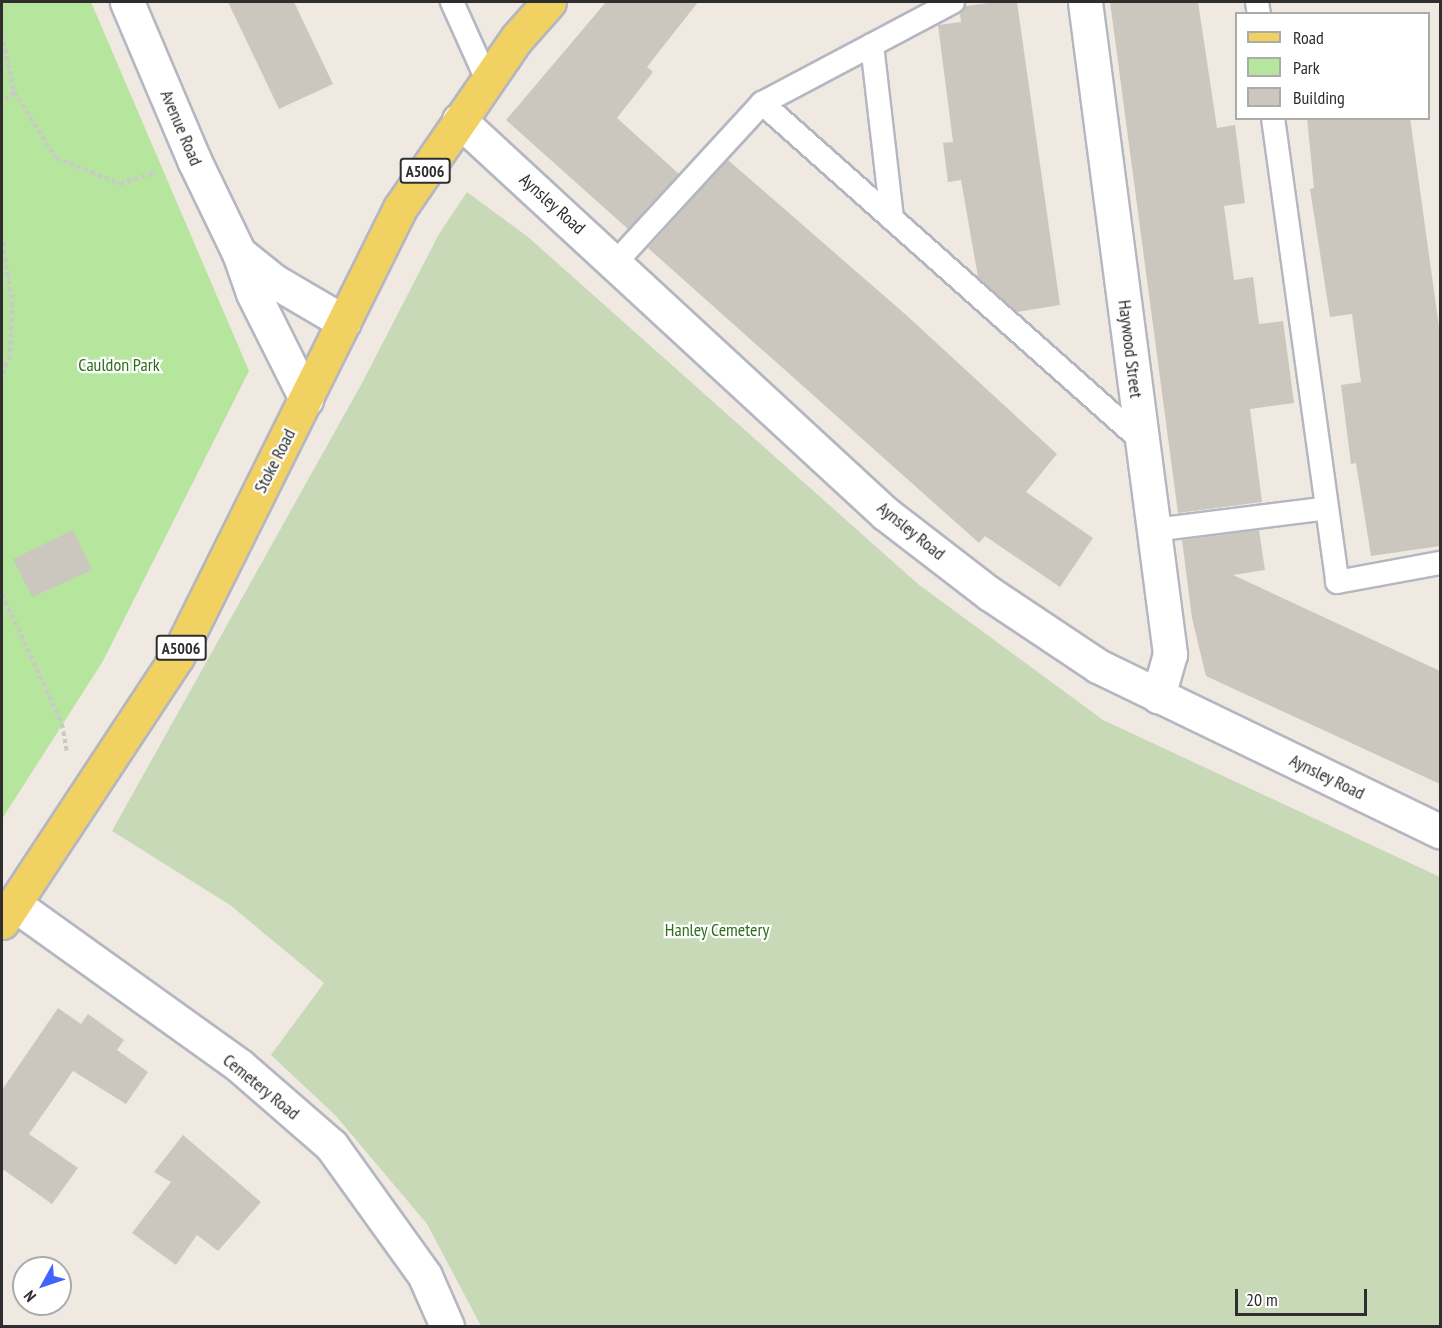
<!DOCTYPE html>
<html>
<head>
<meta charset="utf-8">
<style>
	body { margin:0 }
	#map { position:relative; width:1442px; height:1328px; overflow:hidden; background:#efe9e1; font-family:"PT Sans Narrow",sans-serif }
	div>[style] { position:absolute }
	.green>* { inset:0; background:#b6e59e }
	.cemetery>* { inset:0; background:#c8d9b8 }
	.building>* { inset:0; background:#cbc7bf }
	.path>* { height:4px; margin-top:-2px; transform-origin:0; background:repeating-linear-gradient(90deg,#c9c9c9 0 4.5px,transparent 0 7.5px) }
	.roads { filter:drop-shadow(2px 0 #b4b7c1) drop-shadow(-2px 0 #b4b7c1) drop-shadow(0 2px #b4b7c1) drop-shadow(0 -2px #b4b7c1) }
	.lane>* { height:22px; margin:-11px; padding:0 11px; transform-origin:11px; border-radius:11px; background:#fff }
	.street>* { height:33px; margin:-16.5px; padding:0 16.5px; transform-origin:16.5px; border-radius:16.5px; background:#fff }
	.secondary>* { height:33px; margin:-16.5px; padding:0 16.5px; transform-origin:16.5px; border-radius:16.5px; background:#fff }
	.primary>* { height:33px; margin:-16.5px; padding:0 16.5px; transform-origin:16.5px; border-radius:16.5px; background:#f2d163 }
	span { translate:-50% -50%; white-space:nowrap; text-align:center; line-height:1.15; -webkit-text-stroke:4.5px #fff; paint-order:stroke }
	.shield-label span { padding:2px 4px; background:#fff; border:2px solid; border-radius:4px; -webkit-text-stroke-width:0 }
	.shield-label { font-size:16px; color:#2e2e2e; font-weight:700 }
	.street-label { font-size:18px; color:#2e2e2e }
	.park-label { font-size:18px; color:#2c6e1b }
	.frame { position:absolute; inset:0; border:3px solid #2e2e2e; pointer-events:none }
	.legend { position:absolute; left:1235px; top:12px; width:195px; height:108px; box-sizing:border-box; background:#fff; border:2px solid #ababab; margin:0; padding:8px 10px; list-style:none; font-size:18px; color:#2e2e2e }
	.legend li { display:flex; align-items:center; gap:12px; height:30px }
	.legend b { width:30px; border:2px solid #ababab }
	.north { position:absolute; left:12px; top:1256px; width:60px; height:60px; box-sizing:border-box; background:#fff; border:2px solid #ababab; border-radius:50%; rotate:230deg; font-size:16px; font-weight:700; line-height:24px; text-align:center; color:#2e2e2e }
	.north::after { content:''; display:block; margin:auto; width:21px; height:27px; background:#4264fb; clip-path:polygon(50% 0,100% 100%,50% 72%,0 100%) }
	.scale { position:absolute; left:1235px; top:1289px; width:132px; height:27px; box-sizing:border-box; border:3px solid #2e2e2e; border-top:0; padding-left:8px; font-size:18px; line-height:21px; white-space:nowrap; color:#2e2e2e; -webkit-text-stroke:4px #fff; paint-order:stroke }
</style>
</head>
<body>
<div id="map">
	<div class="green">
		<i style="clip-path:polygon(2px 2px,91px 2px,249px 371px,103px 661px,2px 819px)"></i>
	</div>
	<div class="cemetery">
		<i style="clip-path:polygon(467px 192px,528px 237px,918px 584px,1103px 720px,1440px 877px,1440px 1326px,481px 1326px,427px 1224px,336px 1116px,271px 1055px,324px 983px,230px 905px,112px 831px,362px 383px,439px 234px)"></i>
	</div>
	<div class="building">
		<i style="clip-path:polygon(228px 2px,294px 2px,333px 84px,279px 109px)"></i>
		<i style="clip-path:polygon(606px 2px,698px 2px,647px 67px,653px 72px,617px 118px,679px 174px,628px 229px,506px 120px)"></i>
		<i style="clip-path:polygon(995px 2px,1017px 2px,1060px 305px,1017px 312px,978px 277px,961px 180px,948px 182px,943px 143px,953px 142px,938px 25px,961px 22px,960px 14px,966px 6px)"></i>
		<i style="clip-path:polygon(1110px 2px,1198px 2px,1217px 128px,1235px 125px,1245px 203px,1224px 206px,1234px 280px,1253px 277px,1259px 324px,1283px 321px,1294px 403px,1250px 409px,1262px 502px,1178px 513px)"></i>
		<i style="clip-path:polygon(1307px 118px,1410px 118px,1440px 334px,1440px 546px,1371px 556px,1356px 463px,1351px 464px,1341px 385px,1361px 382px,1352px 314px,1330px 317px,1310px 189px,1314px 188px)"></i>
		<i style="clip-path:polygon(728px 160px,905px 314px,1057px 454px,1026px 492px,1093px 538px,1060px 587px,985px 536px,979px 543px,648px 248px)"></i>
		<i style="clip-path:polygon(73px 530px,92px 570px,32px 597px,13px 559px)"></i>
		<i style="clip-path:polygon(1259px 530px,1265px 570px,1233px 575px,1440px 671px,1440px 784px,1206px 676px,1192px 618px,1182px 540px)"></i>
		<i style="clip-path:polygon(58px 1008px,81px 1024px,88px 1014px,124px 1040px,117px 1050px,148px 1072px,126px 1104px,73px 1071px,29px 1134px,78px 1168px,52px 1204px,4px 1170px,2px 1173px,2px 1090px)"></i>
		<i style="clip-path:polygon(183px 1135px,261px 1202px,218px 1251px,197px 1235px,176px 1265px,132px 1233px,171px 1182px,154px 1172px)"></i>
	</div>
	<div class="path">
		<i style="left:2px;top:34px;width:59px;rotate:78.3deg"></i>
		<i style="left:14px;top:92px;width:16px;rotate:137deg"></i>
		<i style="left:14px;top:92px;width:78px;rotate:57.5deg"></i>
		<i style="left:56px;top:158px;width:69px;rotate:22.1deg"></i>
		<i style="left:120px;top:184px;width:38px;rotate:-18deg"></i>
		<i style="left:2px;top:235px;width:69px;rotate:81.6deg"></i>
		<i style="left:12px;top:303px;width:53px;rotate:92.2deg"></i>
		<i style="left:10px;top:356px;width:21px;rotate:113deg"></i>
		<i style="left:2px;top:594px;width:143px;rotate:65.2deg"></i>
		<i style="left:62px;top:724px;width:27px;rotate:80deg"></i>
	</div>
	<div class="roads">
		<div class="lane">
			<i style="left:452px;top:2px;width:85px;rotate:65.8deg"></i>
			<i style="left:953px;top:2px;width:216px;rotate:152.1deg"></i>
			<i style="left:762px;top:103px;width:509px;rotate:41.65deg"></i>
			<i style="left:1257px;top:2px;width:12px;rotate:81deg"></i>
			<i style="left:872px;top:45px;width:175px;rotate:83.4deg"></i>
			<i style="left:1273px;top:118px;width:468px;rotate:82.1deg"></i>
			<i style="left:1337px;top:582px;width:105px;rotate:-10.5deg"></i>
			<i style="left:616px;top:262px;width:216px;rotate:-47.4deg"></i>
			<i style="left:1154px;top:530px;width:174px;rotate:-7.2deg"></i>
		</div>
		<div class="street">
			<i style="left:1085px;top:2px;width:658px;rotate:82.57deg"></i>
			<i style="left:1170px;top:654px;width:44px;rotate:105.9deg"></i>
			<i style="left:459px;top:120px;width:581px;rotate:42.7deg"></i>
			<i style="left:886px;top:514px;width:131px;rotate:37.6deg"></i>
			<i style="left:990px;top:594px;width:130px;rotate:33.7deg"></i>
			<i style="left:1098px;top:666px;width:380px;rotate:25.8deg"></i>
			<i style="left:14px;top:904px;width:278px;rotate:35.6deg"></i>
			<i style="left:240px;top:1066px;width:121px;rotate:41deg"></i>
			<i style="left:331px;top:1145px;width:161px;rotate:54.3deg"></i>
			<i style="left:425px;top:1276px;width:55px;rotate:66.3deg"></i>
		</div>
		<div class="secondary">
			<i style="left:127px;top:2px;width:172px;rotate:67deg"></i>
			<i style="left:194px;top:160px;width:103px;rotate:64.2deg"></i>
			<i style="left:239px;top:253px;width:42px;rotate:70.7deg"></i>
			<i style="left:253px;top:293px;width:119px;rotate:63.4deg"></i>
			<i style="left:239px;top:253px;width:45px;rotate:38.7deg"></i>
			<i style="left:274px;top:281px;width:81px;rotate:30.4deg"></i>
		</div>
		<div class="primary">
			<i style="left:2px;top:922px;width:318px;rotate:-56.6deg"></i>
			<i style="left:177px;top:657px;width:501px;rotate:-63.59deg"></i>
			<i style="left:400px;top:208px;width:206px;rotate:-55.5deg"></i>
			<i style="left:517px;top:38px;width:48px;rotate:-48.4deg"></i>
		</div>
	</div>
	<div class="shield-label">
		<span style="left:425px;top:171px">A5006</span>
		<span style="left:181px;top:648px">A5006</span>
	</div>
	<div class="street-label">
		<span style="left:181px;top:128px;rotate:67deg">Avenue Road</span>
		<span style="left:552px;top:204px;rotate:42deg">Aynsley Road</span>
		<span style="left:1130px;top:349px;rotate:83deg">Haywood Street</span>
		<span style="left:275px;top:461px;rotate:-63deg">Stoke Road</span>
		<span style="left:911px;top:531px;rotate:39deg">Aynsley Road</span>
		<span style="left:1327px;top:777px;rotate:26deg">Aynsley Road</span>
		<span style="left:261px;top:1087px;rotate:39deg">Cemetery Road</span>
	</div>
	<div class="park-label">
		<span style="left:119px;top:365px">Cauldon Park</span>
		<span style="left:717px;top:930px">Hanley Cemetery</span>
	</div>
	<div class="frame"></div>
	<ul class="legend">
	<li><b style="height:8px;background:#f2d163"></b>Road</li>
	<li><b style="height:16px;background:#b6e59e"></b>Park</li>
	<li><b style="height:16px;background:#cbc7bf"></b>Building</li>
	</ul>
	<div class="north">N</div>
	<div class="scale">20 m</div>
</div>
</body>
</html>
